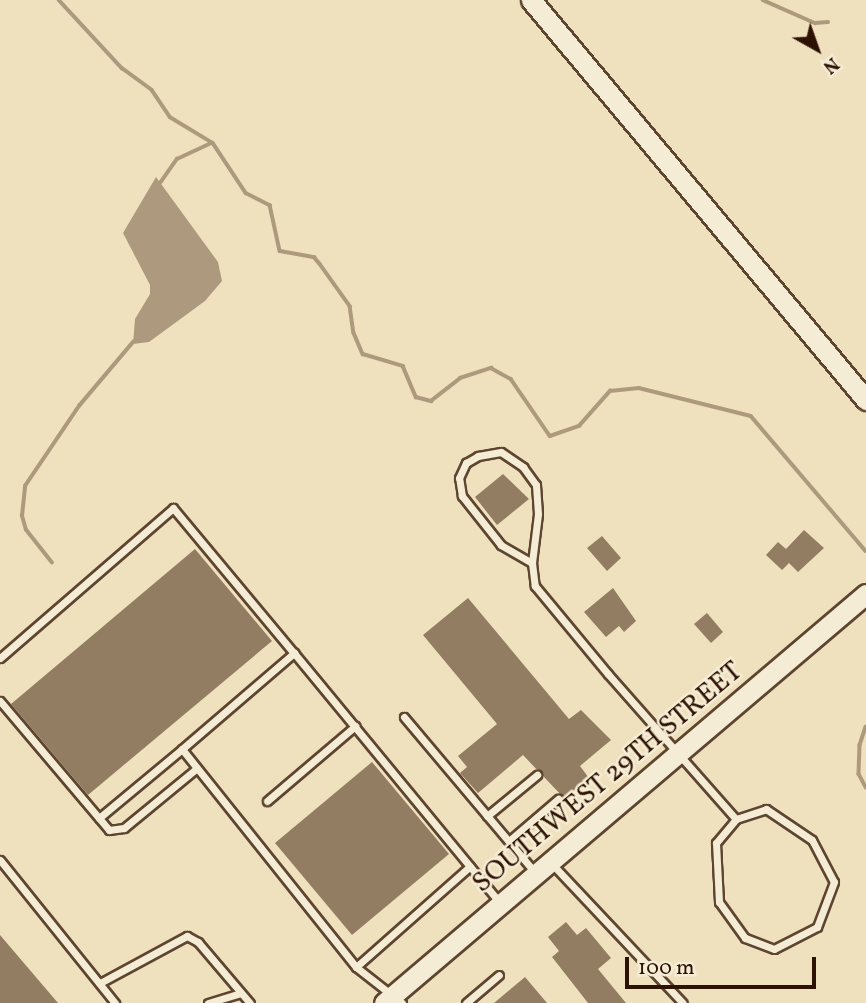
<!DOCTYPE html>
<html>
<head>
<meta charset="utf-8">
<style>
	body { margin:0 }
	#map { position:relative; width:866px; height:1003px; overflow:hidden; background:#efe1be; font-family:Vollkorn,serif }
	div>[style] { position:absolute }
	.water>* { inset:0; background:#ad9a7e }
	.stream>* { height:3.5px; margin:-1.75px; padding:0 1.75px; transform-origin:1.75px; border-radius:1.75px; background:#ad9a7e }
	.building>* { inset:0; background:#927d63 }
	.roads { filter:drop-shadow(2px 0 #5e4530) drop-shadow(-2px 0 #5e4530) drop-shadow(0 2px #5e4530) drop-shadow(0 -2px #5e4530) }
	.lane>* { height:7px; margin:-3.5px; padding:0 3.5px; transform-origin:3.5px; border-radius:3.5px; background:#f5ecd5 }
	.secondary>* { height:19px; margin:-9.5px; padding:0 9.5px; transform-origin:9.5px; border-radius:9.5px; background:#f5ecd5 }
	span { translate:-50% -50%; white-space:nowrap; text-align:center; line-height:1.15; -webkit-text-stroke:5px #f5ecd5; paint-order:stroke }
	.street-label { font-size:28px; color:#2d1101 }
	.north { position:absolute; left:782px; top:14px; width:70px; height:70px; -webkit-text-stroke:5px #f5ecd5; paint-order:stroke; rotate:140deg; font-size:19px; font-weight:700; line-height:28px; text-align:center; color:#2d1101 }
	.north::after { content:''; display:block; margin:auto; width:24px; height:32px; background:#2d1101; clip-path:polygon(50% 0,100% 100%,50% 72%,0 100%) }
	.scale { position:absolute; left:625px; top:957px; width:191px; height:32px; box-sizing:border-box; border:4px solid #2d1101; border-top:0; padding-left:9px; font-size:21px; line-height:24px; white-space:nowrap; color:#2d1101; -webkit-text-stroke:5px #f5ecd5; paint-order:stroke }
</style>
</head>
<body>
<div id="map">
	<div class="water">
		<i style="clip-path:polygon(156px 177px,218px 262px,222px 281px,205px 301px,149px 342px,133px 344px,135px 319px,150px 294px,150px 285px,123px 233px)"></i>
	</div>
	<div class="stream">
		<i style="left:59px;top:0;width:93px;rotate:47.2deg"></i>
		<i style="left:122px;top:68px;width:37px;rotate:36deg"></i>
		<i style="left:152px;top:90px;width:32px;rotate:56deg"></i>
		<i style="left:170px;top:117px;width:50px;rotate:31.2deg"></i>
		<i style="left:213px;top:143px;width:60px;rotate:56.6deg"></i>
		<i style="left:246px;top:193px;width:27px;rotate:27deg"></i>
		<i style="left:270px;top:205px;width:47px;rotate:77.7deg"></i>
		<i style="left:280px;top:251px;width:35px;rotate:10deg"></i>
		<i style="left:314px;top:257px;width:9px;rotate:49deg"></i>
		<i style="left:320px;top:264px;width:52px;rotate:54.5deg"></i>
		<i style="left:350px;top:306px;width:27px;rotate:82deg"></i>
		<i style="left:354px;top:333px;width:23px;rotate:67deg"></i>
		<i style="left:363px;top:354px;width:42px;rotate:16.7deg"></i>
		<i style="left:403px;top:366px;width:34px;rotate:67deg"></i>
		<i style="left:416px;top:397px;width:16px;rotate:15deg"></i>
		<i style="left:431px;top:401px;width:37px;rotate:-38deg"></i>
		<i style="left:460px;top:378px;width:33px;rotate:-18deg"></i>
		<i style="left:491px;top:368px;width:23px;rotate:29deg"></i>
		<i style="left:511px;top:379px;width:69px;rotate:55.6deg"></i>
		<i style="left:550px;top:436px;width:31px;rotate:-19deg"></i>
		<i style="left:579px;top:426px;width:47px;rotate:-48.5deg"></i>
		<i style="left:610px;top:391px;width:29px;rotate:-6deg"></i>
		<i style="left:639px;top:388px;width:115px;rotate:14deg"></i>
		<i style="left:751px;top:416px;width:177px;rotate:49.6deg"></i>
		<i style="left:763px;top:0;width:57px;rotate:23.9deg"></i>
		<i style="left:815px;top:23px;width:13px;rotate:-4deg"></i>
		<i style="left:158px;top:186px;width:33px;rotate:-55deg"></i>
		<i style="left:177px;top:159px;width:38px;rotate:-25deg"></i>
		<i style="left:52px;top:563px;width:42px;rotate:-128.2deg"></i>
		<i style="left:26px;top:530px;width:15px;rotate:-106deg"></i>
		<i style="left:22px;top:516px;width:30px;rotate:-84deg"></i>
		<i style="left:25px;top:486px;width:97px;rotate:-56deg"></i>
		<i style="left:79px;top:406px;width:84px;rotate:-49.8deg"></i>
		<i style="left:866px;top:727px;width:19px;rotate:108deg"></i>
		<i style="left:860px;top:745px;width:29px;rotate:92deg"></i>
		<i style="left:859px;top:774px;width:15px;rotate:62deg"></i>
	</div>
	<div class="building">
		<i style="clip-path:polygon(503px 474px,529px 499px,497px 525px,475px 497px)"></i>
		<i style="clip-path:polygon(804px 530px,824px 548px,798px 572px,789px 563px,782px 570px,766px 555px,778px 542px,786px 549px)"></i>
		<i style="clip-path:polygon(602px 536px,621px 558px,607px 571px,587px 548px)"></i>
		<i style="clip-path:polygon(195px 549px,272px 641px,88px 795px,11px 704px)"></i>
		<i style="clip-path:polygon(613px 588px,636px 621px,624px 632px,619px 626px,606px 637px,584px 612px)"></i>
		<i style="clip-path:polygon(468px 598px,569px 719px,581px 710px,611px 740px,580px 766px,589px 778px,564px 798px,523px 755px,478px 793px,460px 773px,467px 767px,458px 756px,497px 724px,423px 635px)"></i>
		<i style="clip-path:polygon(707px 613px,723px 632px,711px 643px,694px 624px)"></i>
		<i style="clip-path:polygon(372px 762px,449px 854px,352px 935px,275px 843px)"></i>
		<i style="clip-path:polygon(566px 922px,577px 935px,586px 928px,611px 958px,598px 969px,626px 1003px,588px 1003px,552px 957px,559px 951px,548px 937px)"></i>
		<i style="clip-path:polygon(0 935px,58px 1003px,0 1003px)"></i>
		<i style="clip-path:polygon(525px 977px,547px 1003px,494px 1003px)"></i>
	</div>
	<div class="roads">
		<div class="lane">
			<i style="left:532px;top:563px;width:36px;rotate:-150deg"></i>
			<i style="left:501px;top:545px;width:63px;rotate:-128.5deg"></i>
			<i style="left:462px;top:496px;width:18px;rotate:-99deg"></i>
			<i style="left:459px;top:478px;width:17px;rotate:-65deg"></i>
			<i style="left:466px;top:463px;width:14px;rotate:-30deg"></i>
			<i style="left:478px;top:456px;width:23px;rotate:-10deg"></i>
			<i style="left:501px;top:452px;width:27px;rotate:34deg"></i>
			<i style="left:523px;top:467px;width:22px;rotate:54deg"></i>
			<i style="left:536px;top:485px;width:29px;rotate:86deg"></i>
			<i style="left:538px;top:514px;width:49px;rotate:97deg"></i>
			<i style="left:532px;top:563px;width:23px;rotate:83deg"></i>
			<i style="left:535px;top:586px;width:114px;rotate:50.3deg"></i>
			<i style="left:608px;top:674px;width:193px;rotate:48.6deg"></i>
			<i style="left:736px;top:819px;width:32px;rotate:-18deg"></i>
			<i style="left:766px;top:809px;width:55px;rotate:34deg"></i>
			<i style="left:812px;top:840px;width:47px;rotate:62.4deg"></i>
			<i style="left:834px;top:882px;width:48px;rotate:110.7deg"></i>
			<i style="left:817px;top:927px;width:48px;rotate:152.9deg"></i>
			<i style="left:774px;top:949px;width:31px;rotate:-159deg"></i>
			<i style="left:745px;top:938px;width:44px;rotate:-125.8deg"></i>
			<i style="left:719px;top:902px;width:59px;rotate:-92.9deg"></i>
			<i style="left:716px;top:843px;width:31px;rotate:-50deg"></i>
			<i style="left:0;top:658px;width:229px;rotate:-40.9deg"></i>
			<i style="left:173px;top:508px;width:189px;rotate:50.2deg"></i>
			<i style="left:0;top:701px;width:169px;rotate:49.8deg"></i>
			<i style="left:109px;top:830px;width:15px;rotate:-8deg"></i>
			<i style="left:124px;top:828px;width:94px;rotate:-39.4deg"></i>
			<i style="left:404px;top:717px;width:205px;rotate:49.9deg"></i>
			<i style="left:267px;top:801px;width:116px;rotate:-40.4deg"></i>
			<i style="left:487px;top:816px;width:65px;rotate:-39.4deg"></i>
			<i style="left:99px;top:818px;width:108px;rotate:-39.7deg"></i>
			<i style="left:509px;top:841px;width:65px;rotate:-40.6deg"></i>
			<i style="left:0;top:860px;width:184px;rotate:51.2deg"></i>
			<i style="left:551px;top:863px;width:192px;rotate:46.7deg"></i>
			<i style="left:356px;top:967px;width:152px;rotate:-41.5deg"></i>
			<i style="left:100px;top:983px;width:99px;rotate:-28.4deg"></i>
			<i style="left:187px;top:936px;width:13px;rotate:29deg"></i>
			<i style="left:198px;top:942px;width:80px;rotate:49.6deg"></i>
			<i style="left:208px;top:1003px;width:34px;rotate:-17deg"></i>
			<i style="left:402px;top:1003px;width:58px;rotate:-142deg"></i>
			<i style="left:356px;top:967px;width:279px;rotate:-128.6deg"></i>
			<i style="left:182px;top:749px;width:148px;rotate:-40.6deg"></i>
			<i style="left:294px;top:653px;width:325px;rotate:50.5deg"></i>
			<i style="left:466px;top:1003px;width:43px;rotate:-40.3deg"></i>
		</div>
		<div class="secondary">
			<i style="left:531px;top:0;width:522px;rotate:50.05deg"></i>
			<i style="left:384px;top:1003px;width:632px;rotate:-40.32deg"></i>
		</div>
	</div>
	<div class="street-label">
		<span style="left:608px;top:778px;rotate:-40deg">SOUTHWEST 29TH STREET</span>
	</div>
	<div class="north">N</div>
	<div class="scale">100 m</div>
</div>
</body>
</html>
